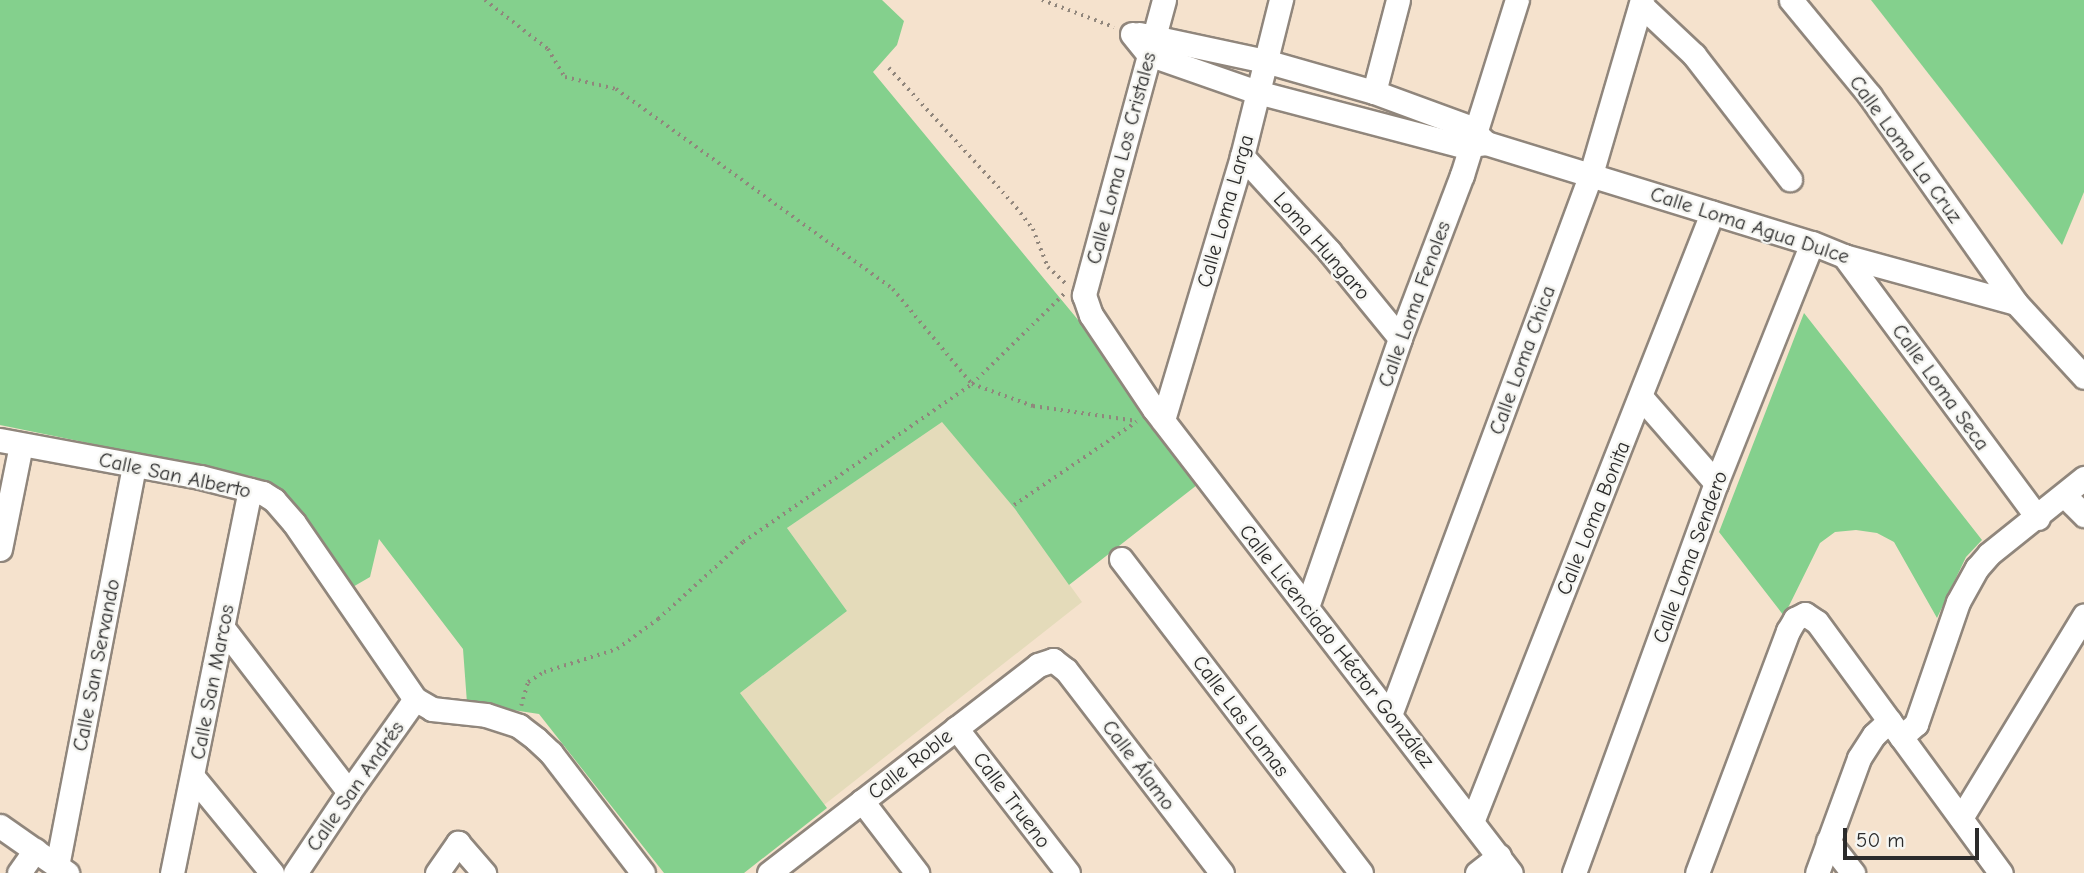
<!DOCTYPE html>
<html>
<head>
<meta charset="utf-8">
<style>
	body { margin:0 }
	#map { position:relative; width:2084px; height:873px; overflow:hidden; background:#f5e2cd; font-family:"Comic Neue",sans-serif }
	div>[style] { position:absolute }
	.built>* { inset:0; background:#e4dbba }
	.green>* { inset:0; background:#84d08d }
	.path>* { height:3.5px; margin-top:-1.75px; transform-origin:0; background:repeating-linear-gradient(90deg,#90867c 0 2px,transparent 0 7px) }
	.roads { filter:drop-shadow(2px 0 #90867c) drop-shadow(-2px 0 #90867c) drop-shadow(0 2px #90867c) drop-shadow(0 -2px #90867c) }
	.minor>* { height:23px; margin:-11.5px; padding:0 11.5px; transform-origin:11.5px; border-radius:11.5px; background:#fff }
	span { translate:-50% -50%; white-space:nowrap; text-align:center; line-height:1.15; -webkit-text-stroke:5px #f6f6f2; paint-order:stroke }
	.street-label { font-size:21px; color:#2b2b2b }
	.scale { position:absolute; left:1843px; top:828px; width:136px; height:32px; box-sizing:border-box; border:4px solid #2b2b2b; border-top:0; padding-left:9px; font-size:21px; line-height:24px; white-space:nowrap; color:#2b2b2b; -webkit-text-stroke:5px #f6f6f2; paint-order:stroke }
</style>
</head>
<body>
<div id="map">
	<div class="built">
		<i style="clip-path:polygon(942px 421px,1015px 509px,1082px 602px,824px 805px,740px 693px,847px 611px,787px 528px)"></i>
	</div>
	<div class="green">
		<i style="clip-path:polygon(0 0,882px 0,904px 21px,897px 45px,873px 72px,1079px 321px,1197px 485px,1069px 585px,1015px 509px,942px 422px,787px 528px,847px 611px,740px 693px,827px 808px,744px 873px,664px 873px,539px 714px,467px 703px,463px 649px,379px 539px,370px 577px,351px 588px,283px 495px,271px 484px,255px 477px,0 425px)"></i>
		<i style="clip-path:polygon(1871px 0,2084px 0,2084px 192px,2062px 245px)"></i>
		<i style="clip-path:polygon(1804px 313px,1982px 540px,1966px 557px,1937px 618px,1894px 542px,1877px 533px,1856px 530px,1835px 532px,1820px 543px,1784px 616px,1719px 532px)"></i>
	</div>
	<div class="path">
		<i style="left:485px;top:0;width:80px;rotate:37.9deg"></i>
		<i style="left:548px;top:49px;width:33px;rotate:59deg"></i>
		<i style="left:565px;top:77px;width:52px;rotate:13.2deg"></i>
		<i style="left:616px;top:89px;width:342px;rotate:35.8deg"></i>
		<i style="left:893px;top:289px;width:124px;rotate:50.3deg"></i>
		<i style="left:972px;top:384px;width:65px;rotate:19.8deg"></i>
		<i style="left:1033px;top:406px;width:105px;rotate:8.2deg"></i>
		<i style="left:1042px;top:0;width:77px;rotate:20.6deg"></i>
		<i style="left:889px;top:68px;width:182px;rotate:47.5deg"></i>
		<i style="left:1012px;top:202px;width:34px;rotate:52deg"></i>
		<i style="left:1033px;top:229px;width:41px;rotate:68.5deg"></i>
		<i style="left:1048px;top:267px;width:25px;rotate:43deg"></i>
		<i style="left:1014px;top:505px;width:148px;rotate:-34.2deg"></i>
		<i style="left:521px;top:706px;width:25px;rotate:-74deg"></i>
		<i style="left:528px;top:682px;width:19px;rotate:-32deg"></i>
		<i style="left:544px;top:672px;width:77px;rotate:-17.5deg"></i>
		<i style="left:617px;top:649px;width:51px;rotate:-36.2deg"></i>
		<i style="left:658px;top:619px;width:115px;rotate:-42.2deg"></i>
		<i style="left:743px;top:542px;width:278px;rotate:-34.6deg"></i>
		<i style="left:972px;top:384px;width:129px;rotate:-44.4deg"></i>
	</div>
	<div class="roads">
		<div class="minor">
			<i style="left:1164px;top:0;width:306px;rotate:105.2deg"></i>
			<i style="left:1084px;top:295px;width:21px;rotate:71deg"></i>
			<i style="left:1091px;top:315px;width:113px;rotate:56.2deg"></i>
			<i style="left:1154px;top:409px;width:585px;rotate:52.43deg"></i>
			<i style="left:1791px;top:0;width:124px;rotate:50.5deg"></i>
			<i style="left:1870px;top:96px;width:253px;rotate:54.8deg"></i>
			<i style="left:2016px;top:303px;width:100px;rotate:47.4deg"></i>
			<i style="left:1641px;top:5px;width:73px;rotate:43.3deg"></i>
			<i style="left:1694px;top:55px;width:157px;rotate:52.3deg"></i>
			<i style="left:1132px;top:34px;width:26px;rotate:51deg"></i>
			<i style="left:1148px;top:54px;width:115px;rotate:19.2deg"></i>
			<i style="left:1257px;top:92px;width:213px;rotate:14.7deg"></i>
			<i style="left:1463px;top:146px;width:23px;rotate:-7deg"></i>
			<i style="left:1486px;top:143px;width:341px;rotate:17.1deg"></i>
			<i style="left:1812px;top:243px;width:35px;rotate:22deg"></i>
			<i style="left:1844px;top:256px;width:178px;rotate:15.3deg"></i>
			<i style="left:1139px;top:34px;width:129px;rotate:12.1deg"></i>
			<i style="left:1265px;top:61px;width:113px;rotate:15.9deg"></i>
			<i style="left:1374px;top:92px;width:101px;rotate:20.2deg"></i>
			<i style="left:1469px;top:127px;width:21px;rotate:43deg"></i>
			<i style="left:1374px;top:92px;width:95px;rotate:-75.4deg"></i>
			<i style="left:1242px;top:156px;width:129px;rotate:47.5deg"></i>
			<i style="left:1329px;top:251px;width:112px;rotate:50.8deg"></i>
			<i style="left:1844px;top:256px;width:326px;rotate:53.5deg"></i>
			<i style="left:1641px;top:397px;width:114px;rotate:48.9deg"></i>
			<i style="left:1163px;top:420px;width:276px;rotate:-73.3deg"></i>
			<i style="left:1242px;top:156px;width:161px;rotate:-76deg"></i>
			<i style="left:0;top:440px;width:203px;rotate:10.5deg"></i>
			<i style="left:200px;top:477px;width:65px;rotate:14.3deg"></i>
			<i style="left:263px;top:493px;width:13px;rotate:32deg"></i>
			<i style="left:274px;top:500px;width:30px;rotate:49deg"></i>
			<i style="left:294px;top:523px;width:214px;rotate:55.5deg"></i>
			<i style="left:415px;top:699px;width:20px;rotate:30deg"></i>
			<i style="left:432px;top:709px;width:54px;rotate:6.3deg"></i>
			<i style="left:486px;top:715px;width:35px;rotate:18deg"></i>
			<i style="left:519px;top:726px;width:21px;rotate:37deg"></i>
			<i style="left:536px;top:739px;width:21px;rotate:43deg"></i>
			<i style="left:551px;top:753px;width:151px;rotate:52.5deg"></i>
			<i style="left:2065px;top:496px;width:27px;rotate:45deg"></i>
			<i style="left:0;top:549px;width:106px;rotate:-78.6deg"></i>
			<i style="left:1121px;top:559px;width:395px;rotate:52.6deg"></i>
			<i style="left:1307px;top:607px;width:285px;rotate:-70.9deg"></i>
			<i style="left:1400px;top:338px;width:174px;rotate:-69.2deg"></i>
			<i style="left:1462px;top:175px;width:183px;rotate:-72.6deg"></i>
			<i style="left:223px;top:628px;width:207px;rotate:52.5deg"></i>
			<i style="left:1390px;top:715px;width:577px;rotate:-69.62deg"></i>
			<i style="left:1591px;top:174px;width:181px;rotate:-73.7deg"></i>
			<i style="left:956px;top:728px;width:183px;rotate:52.3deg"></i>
			<i style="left:1901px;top:737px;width:20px;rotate:-41deg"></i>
			<i style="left:1916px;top:724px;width:129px;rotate:-71deg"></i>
			<i style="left:1958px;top:602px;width:39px;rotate:-61deg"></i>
			<i style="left:1977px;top:568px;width:18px;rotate:-49deg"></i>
			<i style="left:1989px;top:554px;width:122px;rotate:-38.7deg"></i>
			<i style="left:194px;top:778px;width:123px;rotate:50.6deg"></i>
			<i style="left:862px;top:801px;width:91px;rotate:52.6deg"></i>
			<i style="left:1961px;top:818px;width:237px;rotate:-58.7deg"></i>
			<i style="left:1472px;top:822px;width:655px;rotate:-68.49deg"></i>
			<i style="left:0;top:826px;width:82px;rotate:35deg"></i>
			<i style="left:1828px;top:841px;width:41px;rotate:52deg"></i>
			<i style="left:57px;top:866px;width:408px;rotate:-79.1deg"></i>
			<i style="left:19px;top:873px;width:28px;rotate:-55deg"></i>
			<i style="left:172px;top:873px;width:391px;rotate:-78.5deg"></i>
			<i style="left:295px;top:873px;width:97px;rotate:-56.3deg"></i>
			<i style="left:349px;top:792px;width:114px;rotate:-54.6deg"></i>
			<i style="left:437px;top:873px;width:37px;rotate:-55deg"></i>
			<i style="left:458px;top:843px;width:40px;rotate:49deg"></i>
			<i style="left:769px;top:873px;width:340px;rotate:-37.7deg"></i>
			<i style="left:1038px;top:665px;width:16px;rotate:-18deg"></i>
			<i style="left:1053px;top:660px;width:16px;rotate:38deg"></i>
			<i style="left:1066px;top:670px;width:256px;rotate:52.5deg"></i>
			<i style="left:1477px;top:873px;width:28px;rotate:-38deg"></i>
			<i style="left:1574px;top:873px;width:415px;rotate:-70deg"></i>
			<i style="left:1716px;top:483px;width:258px;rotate:-68.2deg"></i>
			<i style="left:1697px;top:873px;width:259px;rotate:-69.4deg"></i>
			<i style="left:1788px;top:631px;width:14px;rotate:-60deg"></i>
			<i style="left:1795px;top:619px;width:11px;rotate:-27deg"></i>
			<i style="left:1805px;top:614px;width:14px;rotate:34deg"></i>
			<i style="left:1817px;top:622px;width:311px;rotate:53.8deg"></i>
			<i style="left:1817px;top:873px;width:122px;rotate:-69.9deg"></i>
			<i style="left:1859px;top:758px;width:27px;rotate:-57deg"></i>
			<i style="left:1874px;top:735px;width:21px;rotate:-43deg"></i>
		</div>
	</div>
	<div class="street-label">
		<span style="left:1906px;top:149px;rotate:54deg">Calle Loma La Cruz</span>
		<span style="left:1121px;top:158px;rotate:-75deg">Calle Loma Los Cristales</span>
		<span style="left:1225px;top:211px;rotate:-74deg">Calle Loma Larga</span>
		<span style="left:1750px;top:225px;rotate:18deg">Calle Loma Agua Dulce</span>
		<span style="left:1322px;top:246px;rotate:49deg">Loma Hungaro</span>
		<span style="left:1414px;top:304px;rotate:-70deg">Calle Loma Fenoles</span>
		<span style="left:1522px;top:360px;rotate:-70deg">Calle Loma Chica</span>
		<span style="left:1941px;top:387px;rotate:54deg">Calle Loma Seca</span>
		<span style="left:175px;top:475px;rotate:12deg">Calle San Alberto</span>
		<span style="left:1593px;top:518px;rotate:-68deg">Calle Loma Bonita</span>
		<span style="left:1690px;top:557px;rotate:-70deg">Calle Loma Sendero</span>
		<span style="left:1337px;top:646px;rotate:52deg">Calle Licenciado Héctor González</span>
		<span style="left:96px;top:665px;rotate:-79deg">Calle San Servando</span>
		<span style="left:212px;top:682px;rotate:-79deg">Calle San Marcos</span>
		<span style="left:1241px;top:716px;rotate:53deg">Calle Las Lomas</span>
		<span style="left:910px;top:764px;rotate:-38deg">Calle Roble</span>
		<span style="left:1139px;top:765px;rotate:53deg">Calle Álamo</span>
		<span style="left:355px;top:786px;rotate:-55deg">Calle San Andrés</span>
		<span style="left:1012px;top:800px;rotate:53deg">Calle Trueno</span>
	</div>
	<div class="scale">50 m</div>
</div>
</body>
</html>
